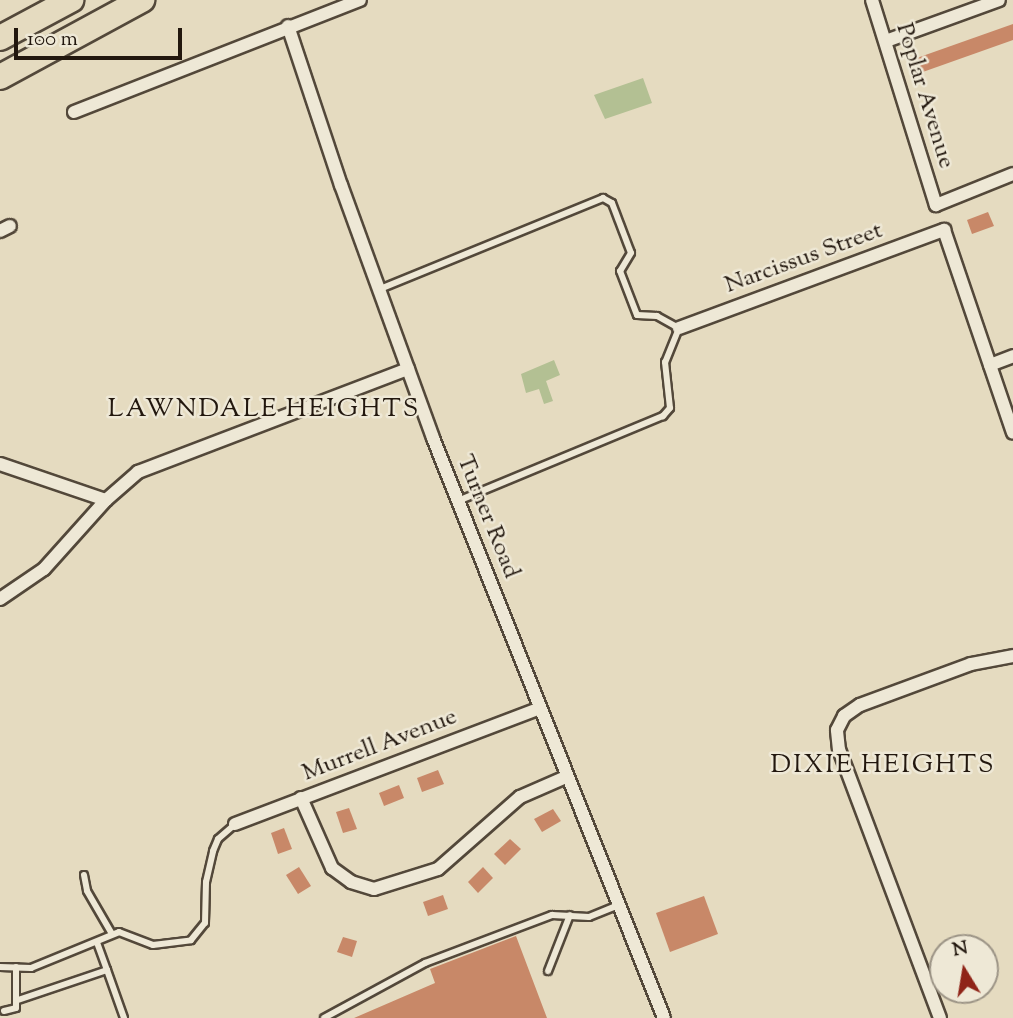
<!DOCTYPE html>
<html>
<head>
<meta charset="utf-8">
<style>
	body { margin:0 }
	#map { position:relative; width:1013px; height:1018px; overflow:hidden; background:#e5dbc0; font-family:"Sorts Mill Goudy",serif }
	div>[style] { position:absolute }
	.green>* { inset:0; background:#b3c093 }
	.building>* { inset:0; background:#c88868 }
	.roads { filter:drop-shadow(2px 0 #53483a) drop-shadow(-2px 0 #53483a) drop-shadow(0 2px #53483a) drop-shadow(0 -2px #53483a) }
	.lane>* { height:6px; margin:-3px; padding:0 3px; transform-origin:3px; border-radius:3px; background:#eee8d6 }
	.street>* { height:12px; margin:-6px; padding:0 6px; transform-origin:6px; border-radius:6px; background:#eee8d6 }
	.highway>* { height:24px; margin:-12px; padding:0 12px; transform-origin:12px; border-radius:12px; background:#e5dbc0 }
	span { translate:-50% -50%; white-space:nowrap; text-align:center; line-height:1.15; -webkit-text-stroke:5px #eee8d6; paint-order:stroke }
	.street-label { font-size:24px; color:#22170e }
	.neighbourhood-label { font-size:26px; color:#22170e; letter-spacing:2px }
	.north { position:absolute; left:929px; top:934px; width:70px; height:70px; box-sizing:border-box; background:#eee8d6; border:2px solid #9c9486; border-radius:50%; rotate:349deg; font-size:19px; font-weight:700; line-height:28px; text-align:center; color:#22170e }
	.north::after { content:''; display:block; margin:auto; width:24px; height:32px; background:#8f2418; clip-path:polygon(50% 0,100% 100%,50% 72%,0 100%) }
	.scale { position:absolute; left:14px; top:28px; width:168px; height:32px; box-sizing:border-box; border:4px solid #22170e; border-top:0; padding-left:9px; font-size:21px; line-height:24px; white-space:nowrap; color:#22170e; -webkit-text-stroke:5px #eee8d6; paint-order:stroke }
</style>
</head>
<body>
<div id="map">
	<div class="green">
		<i style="clip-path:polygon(643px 78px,652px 103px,605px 119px,594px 95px)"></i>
		<i style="clip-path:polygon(554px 360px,560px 375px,546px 381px,553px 401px,544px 404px,539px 389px,526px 393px,521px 374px)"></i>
	</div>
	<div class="building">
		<i style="clip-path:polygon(1013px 24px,1013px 40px,920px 73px,914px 59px)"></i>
		<i style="clip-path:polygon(988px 212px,994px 226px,972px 234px,967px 220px)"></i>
		<i style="clip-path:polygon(438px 770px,444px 784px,422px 792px,417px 778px)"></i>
		<i style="clip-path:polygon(399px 785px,404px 798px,384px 806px,379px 793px)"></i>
		<i style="clip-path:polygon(349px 808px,357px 829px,343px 833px,336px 812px)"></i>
		<i style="clip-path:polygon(553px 809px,561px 821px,542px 832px,534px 819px)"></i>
		<i style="clip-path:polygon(284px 828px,292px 849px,278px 854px,271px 833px)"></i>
		<i style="clip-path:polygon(510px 839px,521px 849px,505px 865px,494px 854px)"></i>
		<i style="clip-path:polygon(299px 867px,311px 886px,298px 894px,286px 875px)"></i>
		<i style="clip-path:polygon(483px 867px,493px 878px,478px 893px,468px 882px)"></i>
		<i style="clip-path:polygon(443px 895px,448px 909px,428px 916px,423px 902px)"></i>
		<i style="clip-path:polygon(704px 896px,718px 934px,670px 952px,656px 913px)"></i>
		<i style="clip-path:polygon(516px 936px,547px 1018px,354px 1018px,435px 983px,430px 969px)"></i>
		<i style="clip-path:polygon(343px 937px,357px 941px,352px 957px,337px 952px)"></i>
	</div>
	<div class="roads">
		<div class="lane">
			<i style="left:380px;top:289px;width:241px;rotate:-22.2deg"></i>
			<i style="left:603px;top:198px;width:10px;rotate:29deg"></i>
			<i style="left:612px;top:203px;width:53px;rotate:69.2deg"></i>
			<i style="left:631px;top:253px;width:21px;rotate:121deg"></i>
			<i style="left:620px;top:271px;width:47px;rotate:68.9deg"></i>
			<i style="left:637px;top:315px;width:20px;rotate:3deg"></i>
			<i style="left:657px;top:316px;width:25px;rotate:29deg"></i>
			<i style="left:679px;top:328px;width:37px;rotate:112deg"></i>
			<i style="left:665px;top:362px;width:46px;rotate:83.8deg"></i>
			<i style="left:670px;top:408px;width:11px;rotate:131deg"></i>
			<i style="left:663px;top:416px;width:222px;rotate:157.5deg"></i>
			<i style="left:84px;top:875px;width:16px;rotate:79deg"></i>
			<i style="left:87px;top:891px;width:50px;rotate:59.8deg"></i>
			<i style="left:0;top:967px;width:31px;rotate:2deg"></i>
			<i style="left:31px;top:968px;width:95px;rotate:-22.2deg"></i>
			<i style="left:119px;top:932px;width:36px;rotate:21deg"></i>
			<i style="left:153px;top:945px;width:38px;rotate:-7deg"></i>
			<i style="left:191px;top:940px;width:22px;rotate:-51deg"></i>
			<i style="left:205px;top:923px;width:41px;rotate:-88.6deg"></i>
			<i style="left:206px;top:882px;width:32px;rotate:-77deg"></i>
			<i style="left:213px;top:851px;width:13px;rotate:-67deg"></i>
			<i style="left:218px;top:839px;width:23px;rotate:-41deg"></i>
			<i style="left:107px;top:970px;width:51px;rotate:70.5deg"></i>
			<i style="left:548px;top:971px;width:60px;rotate:-68.6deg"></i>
			<i style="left:18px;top:1000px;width:94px;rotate:-18.6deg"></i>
			<i style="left:107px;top:970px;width:29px;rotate:-110deg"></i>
			<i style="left:4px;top:1011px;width:12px;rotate:-14deg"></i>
			<i style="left:16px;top:1008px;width:41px;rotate:-90deg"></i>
			<i style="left:324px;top:1018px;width:115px;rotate:-28.6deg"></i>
			<i style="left:425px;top:963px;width:136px;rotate:-20.7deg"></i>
			<i style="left:552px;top:915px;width:37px;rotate:3deg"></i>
			<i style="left:589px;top:917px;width:31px;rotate:-22deg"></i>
		</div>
		<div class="street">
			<i style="left:872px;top:0;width:215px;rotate:72.7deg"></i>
			<i style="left:936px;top:205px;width:83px;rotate:-21.9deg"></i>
			<i style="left:288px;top:26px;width:168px;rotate:71.6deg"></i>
			<i style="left:341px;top:185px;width:269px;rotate:70deg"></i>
			<i style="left:433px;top:438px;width:624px;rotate:68.28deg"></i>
			<i style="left:886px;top:41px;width:120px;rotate:-19.9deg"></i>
			<i style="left:74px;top:112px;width:307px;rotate:-21.4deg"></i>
			<i style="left:0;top:231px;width:11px;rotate:-27deg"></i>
			<i style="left:679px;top:328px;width:283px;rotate:-20.3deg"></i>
			<i style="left:944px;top:230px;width:214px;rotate:71.2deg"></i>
			<i style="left:990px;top:365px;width:25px;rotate:-21deg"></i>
			<i style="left:0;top:464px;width:112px;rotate:18.8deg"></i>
			<i style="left:0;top:599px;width:53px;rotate:-34.3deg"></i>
			<i style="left:44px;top:569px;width:93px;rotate:-48.1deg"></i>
			<i style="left:106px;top:500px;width:43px;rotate:-41.2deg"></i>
			<i style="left:138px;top:472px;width:289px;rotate:-20.9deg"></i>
			<i style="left:301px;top:798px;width:77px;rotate:66.1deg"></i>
			<i style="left:332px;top:868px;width:24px;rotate:36deg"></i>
			<i style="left:351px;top:882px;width:24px;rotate:17deg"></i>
			<i style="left:374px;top:889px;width:67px;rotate:-17.4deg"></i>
			<i style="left:438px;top:869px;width:109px;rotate:-41.3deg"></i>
			<i style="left:520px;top:797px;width:50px;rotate:-23.5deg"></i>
			<i style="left:235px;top:824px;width:326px;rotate:-20.8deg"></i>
			<i style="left:940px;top:1018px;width:286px;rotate:-110.6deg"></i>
			<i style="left:839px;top:750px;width:20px;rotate:-96deg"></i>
			<i style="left:837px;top:730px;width:16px;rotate:-63deg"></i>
			<i style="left:844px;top:716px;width:19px;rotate:-35deg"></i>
			<i style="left:860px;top:705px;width:118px;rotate:-20.3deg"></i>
			<i style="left:971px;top:664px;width:43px;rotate:-10.8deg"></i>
		</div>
		<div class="highway">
			<i style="left:0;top:38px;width:81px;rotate:-28.2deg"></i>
			<i style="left:0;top:77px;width:162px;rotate:-28.5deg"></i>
		</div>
	</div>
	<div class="street-label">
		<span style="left:924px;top:96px;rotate:73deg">Poplar Avenue</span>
		<span style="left:804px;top:259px;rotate:-20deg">Narcissus Street</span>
		<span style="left:487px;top:517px;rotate:68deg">Turner Road</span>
		<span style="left:380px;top:746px;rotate:-21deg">Murrell Avenue</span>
	</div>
	<div class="neighbourhood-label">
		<span style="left:264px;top:410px">LAWNDALE HEIGHTS</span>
		<span style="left:883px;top:766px">DIXIE HEIGHTS</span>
	</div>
	<div class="north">N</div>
	<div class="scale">100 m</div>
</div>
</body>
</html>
